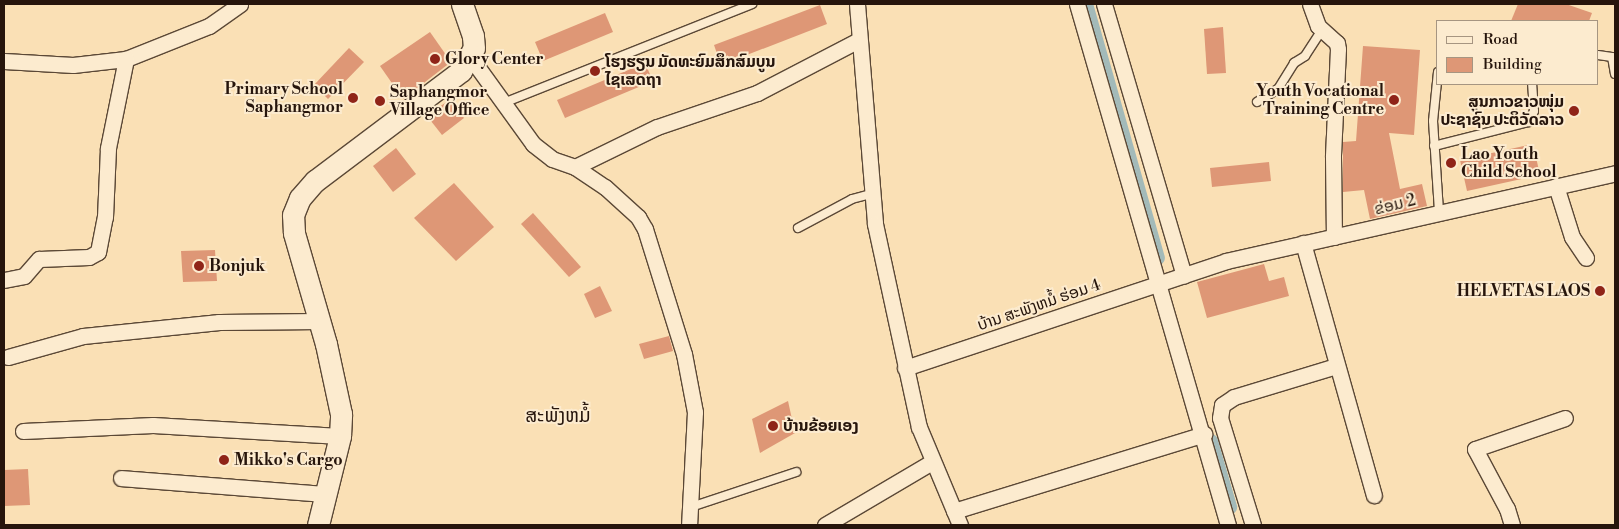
<!DOCTYPE html>
<html>
<head>
<meta charset="utf-8">
<style>
	body { margin:0 }
	#map { position:relative; width:1619px; height:529px; overflow:hidden; background:#fae0b5; font-family:"Libre Bodoni","Noto Sans Lao",serif }
	div>[style] { position:absolute }
	.canal>* { height:14px; margin:-7px; padding:0 7px; transform-origin:7px; border-radius:7px; background:#a3bab9 }
	.building>* { inset:0; background:#de9776 }
	.roads { filter:drop-shadow(1px 0 #5b4836) drop-shadow(-1px 0 #5b4836) drop-shadow(0 1px #5b4836) drop-shadow(0 -1px #5b4836) }
	.lane>* { height:8px; margin:-4px; padding:0 4px; transform-origin:4px; border-radius:4px; background:#fcebcf }
	.street>* { height:15px; margin:-7.5px; padding:0 7.5px; transform-origin:7.5px; border-radius:7.5px; background:#fcebcf }
	.secondary>* { height:21px; margin:-10.5px; padding:0 10.5px; transform-origin:10.5px; border-radius:10.5px; background:#fcebcf }
	.dots>* { width:14px; height:14px; translate:-50% -50%; box-sizing:border-box; border:2px solid #fcebcf; border-radius:50% }
	span { translate:-50% -50%; white-space:nowrap; text-align:center; line-height:1.15; -webkit-text-stroke:4px #fcebcf; paint-order:stroke }
	.poi-label { font-size:16px; color:#26150c; font-weight:700 }
	.left { translate:0 -50%; text-align:left }
	.right { translate:-100% -50%; text-align:right }
	.street-label { font-size:16px; color:#26150c }
	.quarter-label { font-size:19px; color:#26150c }
	.frame { position:absolute; inset:0; border:5px solid #26150c; pointer-events:none }
	.legend { position:absolute; left:1436px; top:20px; width:162px; height:65px; box-sizing:border-box; background:#fcebcf; border:1px solid #a69581; margin:0; padding:6px 9px; list-style:none; font-size:15px; color:#26150c }
	.legend li { display:flex; align-items:center; gap:10px; height:25px }
	.legend b { width:25px; border:1px solid #a69581 }
</style>
</head>
<body>
<div id="map">
	<div class="canal">
		<i style="left:1086px;top:4px;width:264px;rotate:74.2deg"></i>
		<i style="left:1211px;top:441px;width:69px;rotate:73.9deg"></i>
	</div>
	<div class="building">
		<i style="clip-path:polygon(1518px 4px,1566px 4px,1592px 13px,1589px 21px,1511px 21px)"></i>
		<i style="clip-path:polygon(820px 5px,827px 24px,721px 65px,714px 45px)"></i>
		<i style="clip-path:polygon(605px 13px,613px 32px,543px 61px,535px 42px)"></i>
		<i style="clip-path:polygon(1223px 27px,1226px 73px,1207px 74px,1204px 29px)"></i>
		<i style="clip-path:polygon(430px 32px,451px 62px,403px 99px,380px 66px)"></i>
		<i style="clip-path:polygon(1363px 46px,1420px 50px,1414px 135px,1389px 133px,1400px 189px,1422px 184px,1427px 206px,1370px 219px,1364px 190px,1343px 192px,1343px 142px,1356px 141px)"></i>
		<i style="clip-path:polygon(349px 48px,364px 62px,328px 99px,314px 85px)"></i>
		<i style="clip-path:polygon(645px 63px,653px 81px,565px 118px,557px 100px)"></i>
		<i style="clip-path:polygon(449px 100px,464px 118px,442px 135px,427px 116px)"></i>
		<i style="clip-path:polygon(1533px 144px,1540px 175px,1467px 191px,1460px 160px)"></i>
		<i style="clip-path:polygon(396px 148px,416px 174px,393px 192px,373px 166px)"></i>
		<i style="clip-path:polygon(1269px 162px,1271px 181px,1212px 187px,1210px 168px)"></i>
		<i style="clip-path:polygon(454px 183px,494px 227px,456px 261px,414px 218px)"></i>
		<i style="clip-path:polygon(533px 213px,581px 267px,569px 277px,521px 224px)"></i>
		<i style="clip-path:polygon(215px 250px,217px 281px,183px 282px,181px 251px)"></i>
		<i style="clip-path:polygon(1264px 264px,1269px 281px,1284px 277px,1289px 296px,1207px 318px,1197px 282px)"></i>
		<i style="clip-path:polygon(600px 286px,612px 311px,595px 318px,584px 294px)"></i>
		<i style="clip-path:polygon(669px 336px,673px 351px,644px 359px,639px 344px)"></i>
		<i style="clip-path:polygon(788px 401px,795px 433px,760px 453px,752px 419px)"></i>
		<i style="clip-path:polygon(28px 469px,30px 505px,4px 506px,4px 470px)"></i>
	</div>
	<div class="roads">
		<div class="lane">
			<i style="left:1598px;top:55px;width:14px;rotate:8deg"></i>
			<i style="left:1612px;top:57px;width:17px;rotate:80deg"></i>
			<i style="left:1438px;top:72px;width:49px;rotate:95.8deg"></i>
			<i style="left:1433px;top:121px;width:91px;rotate:86.2deg"></i>
			<i style="left:506px;top:102px;width:265px;rotate:-21.7deg"></i>
			<i style="left:1257px;top:102px;width:25px;rotate:-32deg"></i>
			<i style="left:1278px;top:89px;width:31px;rotate:-58deg"></i>
			<i style="left:1294px;top:63px;width:13px;rotate:-32deg"></i>
			<i style="left:1305px;top:56px;width:31px;rotate:-57deg"></i>
			<i style="left:1434px;top:146px;width:98px;rotate:-14.2deg"></i>
			<i style="left:1529px;top:122px;width:12px;rotate:-66deg"></i>
			<i style="left:1534px;top:111px;width:27px;rotate:-94deg"></i>
			<i style="left:798px;top:228px;width:61px;rotate:-28.2deg"></i>
			<i style="left:852px;top:199px;width:20px;rotate:-15deg"></i>
			<i style="left:691px;top:507px;width:111px;rotate:-18.4deg"></i>
		</div>
		<div class="street">
			<i style="left:857px;top:4px;width:221px;rotate:85.3deg"></i>
			<i style="left:875px;top:224px;width:208px;rotate:77.8deg"></i>
			<i style="left:919px;top:427px;width:106px;rotate:67.3deg"></i>
			<i style="left:1077px;top:4px;width:542px;rotate:73.84deg"></i>
			<i style="left:1104px;top:4px;width:283px;rotate:73.6deg"></i>
			<i style="left:1310px;top:4px;width:23px;rotate:70deg"></i>
			<i style="left:1318px;top:26px;width:25px;rotate:42deg"></i>
			<i style="left:1337px;top:43px;width:6px;rotate:81deg"></i>
			<i style="left:1338px;top:49px;width:108px;rotate:92.7deg"></i>
			<i style="left:1333px;top:157px;width:80px;rotate:89.3deg"></i>
			<i style="left:471px;top:58px;width:106px;rotate:54.2deg"></i>
			<i style="left:533px;top:144px;width:24px;rotate:38deg"></i>
			<i style="left:552px;top:159px;width:24px;rotate:19deg"></i>
			<i style="left:575px;top:167px;width:36px;rotate:34deg"></i>
			<i style="left:605px;top:187px;width:45px;rotate:42.3deg"></i>
			<i style="left:638px;top:217px;width:14px;rotate:60deg"></i>
			<i style="left:645px;top:229px;width:131px;rotate:72.7deg"></i>
			<i style="left:684px;top:354px;width:59px;rotate:79.3deg"></i>
			<i style="left:695px;top:412px;width:113px;rotate:93deg"></i>
			<i style="left:4px;top:61px;width:69px;rotate:3.3deg"></i>
			<i style="left:73px;top:65px;width:53px;rotate:-6.5deg"></i>
			<i style="left:126px;top:59px;width:89px;rotate:-21.7deg"></i>
			<i style="left:209px;top:26px;width:38px;rotate:-35deg"></i>
			<i style="left:575px;top:167px;width:91px;rotate:-26deg"></i>
			<i style="left:657px;top:127px;width:106px;rotate:-18.8deg"></i>
			<i style="left:757px;top:93px;width:115px;rotate:-27.5deg"></i>
			<i style="left:1556px;top:186px;width:53px;rotate:72.6deg"></i>
			<i style="left:1572px;top:237px;width:25px;rotate:56deg"></i>
			<i style="left:1303px;top:243px;width:262px;rotate:74.3deg"></i>
			<i style="left:4px;top:280px;width:20px;rotate:-11deg"></i>
			<i style="left:24px;top:276px;width:23px;rotate:-49deg"></i>
			<i style="left:39px;top:259px;width:50px;rotate:-2.3deg"></i>
			<i style="left:89px;top:257px;width:10px;rotate:-29deg"></i>
			<i style="left:98px;top:252px;width:36px;rotate:-79deg"></i>
			<i style="left:105px;top:217px;width:69px;rotate:-87.5deg"></i>
			<i style="left:108px;top:148px;width:91px;rotate:-78.6deg"></i>
			<i style="left:8px;top:357px;width:78px;rotate:-15.6deg"></i>
			<i style="left:83px;top:336px;width:137px;rotate:-5.9deg"></i>
			<i style="left:219px;top:322px;width:101px;rotate:-0.6deg"></i>
			<i style="left:905px;top:368px;width:338px;rotate:-18.4deg"></i>
			<i style="left:1226px;top:261px;width:399px;rotate:-12.7deg"></i>
			<i style="left:23px;top:431px;width:130px;rotate:-2.6deg"></i>
			<i style="left:153px;top:425px;width:187px;rotate:3.4deg"></i>
			<i style="left:121px;top:478px;width:203px;rotate:4.5deg"></i>
			<i style="left:954px;top:511px;width:262px;rotate:-17.1deg"></i>
			<i style="left:825px;top:525px;width:124px;rotate:-30.5deg"></i>
			<i style="left:1253px;top:525px;width:112px;rotate:-107.1deg"></i>
			<i style="left:1220px;top:418px;width:13px;rotate:-81deg"></i>
			<i style="left:1222px;top:405px;width:14px;rotate:-34deg"></i>
			<i style="left:1234px;top:397px;width:107px;rotate:-16.9deg"></i>
			<i style="left:1512px;top:525px;width:17px;rotate:-107deg"></i>
			<i style="left:1507px;top:509px;width:68px;rotate:-118.1deg"></i>
			<i style="left:1475px;top:449px;width:95px;rotate:-19deg"></i>
		</div>
		<div class="secondary">
			<i style="left:318px;top:525px;width:92px;rotate:-76.1deg"></i>
			<i style="left:340px;top:436px;width:22px;rotate:-87deg"></i>
			<i style="left:341px;top:414px;width:72px;rotate:-102.1deg"></i>
			<i style="left:326px;top:344px;width:116px;rotate:-106.1deg"></i>
			<i style="left:294px;top:233px;width:18px;rotate:-93deg"></i>
			<i style="left:293px;top:215px;width:18px;rotate:-68deg"></i>
			<i style="left:300px;top:198px;width:23px;rotate:-49deg"></i>
			<i style="left:315px;top:181px;width:183px;rotate:-37deg"></i>
			<i style="left:461px;top:71px;width:26px;rotate:-61deg"></i>
			<i style="left:474px;top:48px;width:12px;rotate:-95deg"></i>
			<i style="left:473px;top:36px;width:34px;rotate:-109deg"></i>
		</div>
	</div>
	<div class="dots">
		<i style="left:435px;top:59px;background:#8f2418"></i>
		<i style="left:595px;top:71px;background:#8f2418"></i>
		<i style="left:353px;top:98px;background:#8f2418"></i>
		<i style="left:1394px;top:100px;background:#8f2418"></i>
		<i style="left:380px;top:101px;background:#8f2418"></i>
		<i style="left:1574px;top:111px;background:#8f2418"></i>
		<i style="left:1451px;top:163px;background:#8f2418"></i>
		<i style="left:199px;top:266px;background:#8f2418"></i>
		<i style="left:1600px;top:291px;background:#8f2418"></i>
		<i style="left:773px;top:426px;background:#8f2418"></i>
		<i style="left:224px;top:460px;background:#8f2418"></i>
	</div>
	<div class="poi-label">
		<span class="left" style="left:445px;top:59px">Glory Center</span>
		<span class="left" style="left:605px;top:71px">ໂຮງຮຽນ ມັດທະຍົມສຶກສົມບູນ<br>ໄຊເສດຖາ</span>
		<span class="right" style="left:343px;top:98px">Primary School<br>Saphangmor</span>
		<span class="right" style="left:1384px;top:100px">Youth Vocational<br>Training Centre</span>
		<span class="left" style="left:390px;top:101px">Saphangmor<br>Village Office</span>
		<span class="right" style="left:1564px;top:111px">ສູນກາວຂາວໜຸ່ມ<br>ປະຊາຊົນ ປະຕິວັດລາວ</span>
		<span class="left" style="left:1461px;top:163px">Lao Youth<br>Child School</span>
		<span class="left" style="left:209px;top:266px">Bonjuk</span>
		<span class="right" style="left:1590px;top:291px">HELVETAS LAOS</span>
		<span class="left" style="left:783px;top:426px">ບ້ານຂ້ອຍເອງ</span>
		<span class="left" style="left:234px;top:460px">Mikko's Cargo</span>
	</div>
	<div class="street-label">
		<span style="left:1395px;top:205px;rotate:-14deg">ຂ່ອມ 2</span>
		<span style="left:1039px;top:305px;rotate:-19deg">ບ້ານ ສະພັງຫມໍ້ ຮ່ອມ 4</span>
	</div>
	<div class="quarter-label">
		<span style="left:558px;top:417px">ສະພັງຫມໍ້</span>
	</div>
	<div class="frame"></div>
	<ul class="legend">
	<li><b style="height:6px;background:#fcebcf"></b>Road</li>
	<li><b style="height:14px;background:#de9776"></b>Building</li>
	</ul>
</div>
</body>
</html>
